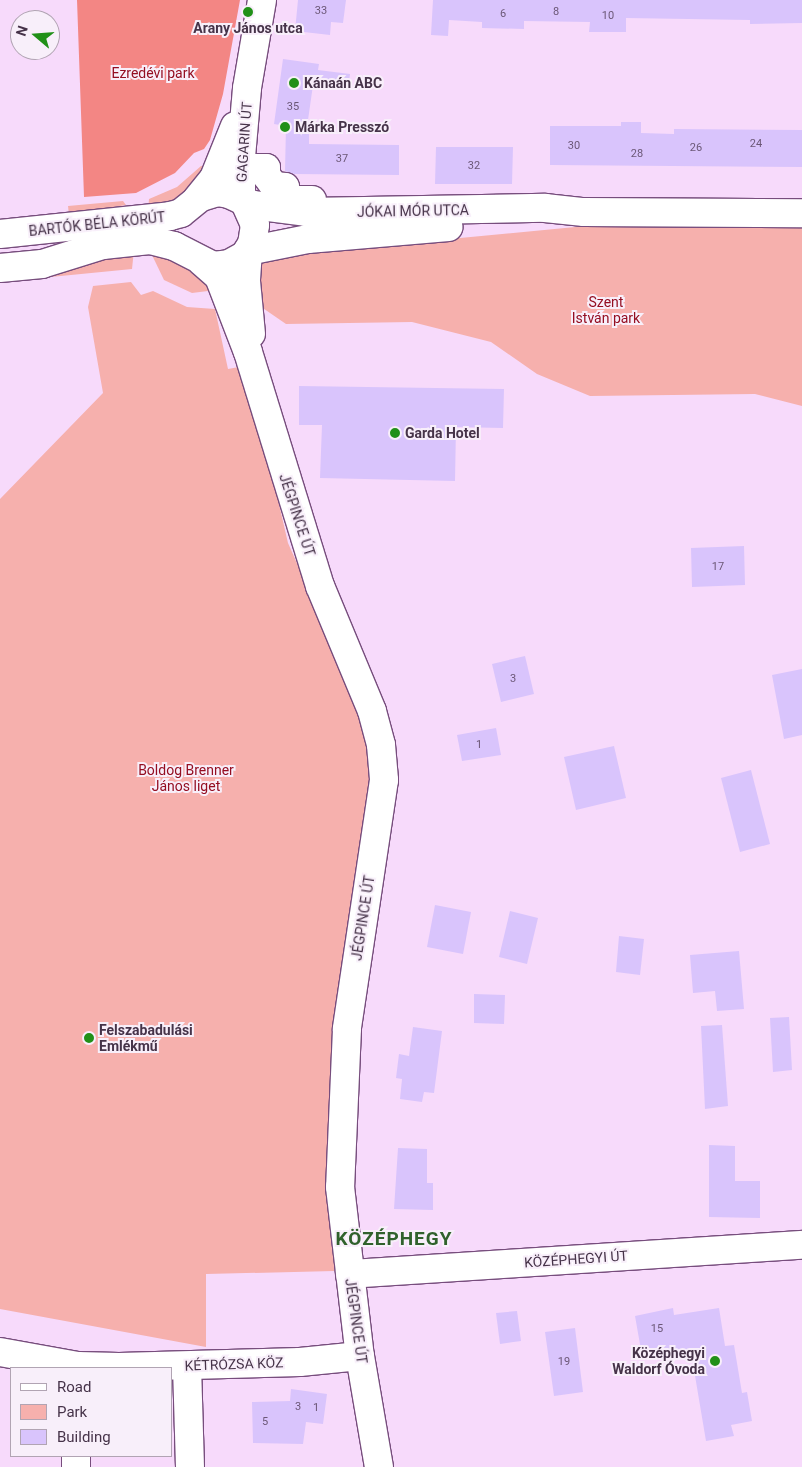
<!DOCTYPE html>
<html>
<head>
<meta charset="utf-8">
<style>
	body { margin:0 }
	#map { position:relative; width:802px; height:1467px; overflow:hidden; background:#f7dafb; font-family:Roboto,sans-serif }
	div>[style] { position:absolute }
	.green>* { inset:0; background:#f6b0ad }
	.forest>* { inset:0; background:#f38684 }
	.building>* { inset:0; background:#d9c4fc }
	.roads { filter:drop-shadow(1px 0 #774d7d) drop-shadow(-1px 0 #774d7d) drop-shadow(0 1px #774d7d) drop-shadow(0 -1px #774d7d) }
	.minor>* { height:28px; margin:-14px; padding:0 14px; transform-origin:14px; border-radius:14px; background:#fff }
	.dots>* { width:14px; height:14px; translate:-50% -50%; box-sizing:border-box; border:2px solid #f8effa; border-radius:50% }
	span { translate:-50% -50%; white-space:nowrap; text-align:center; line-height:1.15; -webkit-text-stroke:4px #f8effa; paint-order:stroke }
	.number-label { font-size:11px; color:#6b5776 }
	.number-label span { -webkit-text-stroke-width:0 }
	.poi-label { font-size:14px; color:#463349; font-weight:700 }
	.left { translate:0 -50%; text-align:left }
	.right { translate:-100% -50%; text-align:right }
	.park-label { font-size:14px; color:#940e22 }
	.street-label { font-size:14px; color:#463349 }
	.district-label { font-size:19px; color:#30622c; font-weight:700; letter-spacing:1px }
	.legend { position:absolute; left:10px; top:1367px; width:162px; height:90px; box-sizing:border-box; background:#f8effa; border:1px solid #b1a4b3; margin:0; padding:6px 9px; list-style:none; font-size:15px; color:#463349 }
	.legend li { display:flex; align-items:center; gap:10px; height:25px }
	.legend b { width:25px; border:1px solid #b1a4b3 }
	.north { position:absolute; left:10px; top:10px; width:50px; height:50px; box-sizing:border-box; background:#f8effa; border:1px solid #b1a4b3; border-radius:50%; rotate:288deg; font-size:14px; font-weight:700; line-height:20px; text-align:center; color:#463349 }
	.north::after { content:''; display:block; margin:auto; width:18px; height:22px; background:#219018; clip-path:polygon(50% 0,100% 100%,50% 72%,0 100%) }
</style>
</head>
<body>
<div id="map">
	<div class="green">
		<i style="clip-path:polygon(201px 166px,212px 166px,181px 203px,148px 211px,149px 199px,177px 187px)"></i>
		<i style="clip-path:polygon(123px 201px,126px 205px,69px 215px,68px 206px)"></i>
		<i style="clip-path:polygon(596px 225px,802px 227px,802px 406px,755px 394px,590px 396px,537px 374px,491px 342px,412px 322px,286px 324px,251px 300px,249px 264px,282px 255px)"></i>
		<i style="clip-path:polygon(158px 248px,194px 271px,216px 290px,192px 293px,164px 280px,152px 255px)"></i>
		<i style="clip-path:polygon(134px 250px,132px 269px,20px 280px)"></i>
		<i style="clip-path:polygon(131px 282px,141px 295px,153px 291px,187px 307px,215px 309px,228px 369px,239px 367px,265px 444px,288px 543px,362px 711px,371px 745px,372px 791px,333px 1144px,334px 1271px,206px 1274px,206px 1347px,0 1309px,0 499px,103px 393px,88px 307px,93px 286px)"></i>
	</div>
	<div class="forest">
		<i style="clip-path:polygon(77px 0,240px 0,223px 94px,210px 140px,204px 149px,194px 153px,175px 173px,136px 193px,84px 197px)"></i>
	</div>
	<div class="building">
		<i style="clip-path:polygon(298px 0,346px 0,343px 23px,331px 22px,330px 35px,295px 31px)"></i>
		<i style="clip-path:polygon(433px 0,802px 0,802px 23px,750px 24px,750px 20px,626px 18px,626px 32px,589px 32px,590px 22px,524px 21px,524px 29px,482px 28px,482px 22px,449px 20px,448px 36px,431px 35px)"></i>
		<i style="clip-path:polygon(283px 59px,319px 64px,318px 70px,350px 74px,348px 90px,313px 85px,306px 134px,309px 134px,309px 144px,399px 145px,399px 175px,294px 174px,285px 171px,286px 126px,274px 124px)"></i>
		<i style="clip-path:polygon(621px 122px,641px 122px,641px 133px,674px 134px,674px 129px,802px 130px,802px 167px,550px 165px,550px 126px,621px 126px)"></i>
		<i style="clip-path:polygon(436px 147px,513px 147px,512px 184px,435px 184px)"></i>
		<i style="clip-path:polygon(299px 386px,504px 389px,503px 428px,456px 427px,455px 481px,320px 478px,322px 425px,299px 425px)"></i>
		<i style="clip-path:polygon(744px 546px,745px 585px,692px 587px,691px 548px)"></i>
		<i style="clip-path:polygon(525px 656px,534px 694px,501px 702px,492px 664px)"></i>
		<i style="clip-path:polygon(802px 669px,802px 735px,784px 739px,772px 675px)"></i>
		<i style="clip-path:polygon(496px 728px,501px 755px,462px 761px,457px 735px)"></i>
		<i style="clip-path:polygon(614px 746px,626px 798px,576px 810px,564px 757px)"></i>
		<i style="clip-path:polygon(751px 770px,770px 844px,740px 852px,721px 778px)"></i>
		<i style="clip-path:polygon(435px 905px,471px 912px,463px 954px,427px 947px)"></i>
		<i style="clip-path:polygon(510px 911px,538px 918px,527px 964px,499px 957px)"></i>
		<i style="clip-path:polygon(619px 936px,644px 939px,640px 975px,616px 972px)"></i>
		<i style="clip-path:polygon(739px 951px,744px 1009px,717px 1011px,715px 991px,693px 993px,690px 955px)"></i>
		<i style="clip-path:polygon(474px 994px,505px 995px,504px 1024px,474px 1023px)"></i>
		<i style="clip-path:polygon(789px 1017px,792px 1070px,773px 1072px,770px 1018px)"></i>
		<i style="clip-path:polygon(722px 1025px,728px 1106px,705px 1109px,701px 1026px)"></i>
		<i style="clip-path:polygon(413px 1027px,442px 1031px,434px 1093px,424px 1092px,422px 1102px,400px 1099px,402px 1079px,396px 1078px,399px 1054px,409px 1056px)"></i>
		<i style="clip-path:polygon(709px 1145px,735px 1146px,735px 1181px,760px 1181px,760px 1218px,709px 1217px)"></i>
		<i style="clip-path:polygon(398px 1148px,427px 1149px,427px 1183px,433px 1183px,433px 1210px,394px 1209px)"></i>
		<i style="clip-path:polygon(673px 1308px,674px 1315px,719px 1308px,725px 1346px,734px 1345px,742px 1393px,747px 1392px,752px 1421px,731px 1425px,734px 1436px,706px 1441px,691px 1352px,650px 1360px,648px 1349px,641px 1350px,635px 1316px)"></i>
		<i style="clip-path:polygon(517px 1311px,521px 1341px,500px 1344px,496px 1313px)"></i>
		<i style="clip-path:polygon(575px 1328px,583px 1392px,554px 1396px,545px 1332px)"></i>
		<i style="clip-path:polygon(291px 1389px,327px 1394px,323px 1424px,306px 1422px,303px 1444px,253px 1443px,252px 1402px,290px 1401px)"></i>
	</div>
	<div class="roads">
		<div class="minor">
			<i style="left:252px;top:168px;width:14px"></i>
			<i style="left:266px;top:168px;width:7px;rotate:90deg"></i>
			<i style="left:266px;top:175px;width:14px;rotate:54deg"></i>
			<i style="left:274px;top:186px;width:11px;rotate:5deg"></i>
			<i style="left:285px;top:187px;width:13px;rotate:94deg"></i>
			<i style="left:284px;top:200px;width:28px"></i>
			<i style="left:197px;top:199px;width:27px;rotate:-51deg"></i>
			<i style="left:214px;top:178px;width:56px;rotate:-68deg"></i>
			<i style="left:0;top:234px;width:171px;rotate:-6deg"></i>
			<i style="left:170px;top:216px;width:11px;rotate:-15deg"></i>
			<i style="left:181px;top:213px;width:26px;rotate:-39deg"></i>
			<i style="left:201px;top:197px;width:17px;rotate:-17deg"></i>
			<i style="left:217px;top:192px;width:12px;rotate:9deg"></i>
			<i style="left:229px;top:194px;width:26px;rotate:25deg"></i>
			<i style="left:253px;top:205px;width:53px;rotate:7.5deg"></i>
			<i style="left:306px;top:212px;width:239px;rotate:-1deg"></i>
			<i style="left:545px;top:208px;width:39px;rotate:6deg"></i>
			<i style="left:584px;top:212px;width:218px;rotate:0.3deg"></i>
			<i style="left:248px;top:251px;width:61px;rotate:-11.3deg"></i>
			<i style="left:308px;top:239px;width:141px;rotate:-4.9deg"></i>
			<i style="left:248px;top:251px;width:30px;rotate:94deg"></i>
			<i style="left:246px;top:281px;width:53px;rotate:84.6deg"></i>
			<i style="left:202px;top:262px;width:23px;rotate:41deg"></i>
			<i style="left:219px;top:277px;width:80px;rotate:68.9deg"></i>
			<i style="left:248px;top:352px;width:245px;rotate:72.9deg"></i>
			<i style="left:320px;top:586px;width:135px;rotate:67.4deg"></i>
			<i style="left:372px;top:711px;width:35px;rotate:75deg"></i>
			<i style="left:381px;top:745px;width:35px;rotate:85deg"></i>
			<i style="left:384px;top:780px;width:252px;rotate:98.5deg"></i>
			<i style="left:347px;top:1029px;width:158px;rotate:92.5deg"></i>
			<i style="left:340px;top:1187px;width:170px;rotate:83.3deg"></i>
			<i style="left:360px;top:1356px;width:113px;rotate:80.3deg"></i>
			<i style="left:0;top:268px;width:42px;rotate:-5.4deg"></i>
			<i style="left:42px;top:264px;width:64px;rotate:-17.3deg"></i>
			<i style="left:103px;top:245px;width:47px;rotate:-6.1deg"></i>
			<i style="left:150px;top:240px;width:25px;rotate:14deg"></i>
			<i style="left:174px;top:246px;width:44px;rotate:27.1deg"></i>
			<i style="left:213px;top:266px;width:16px;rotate:-7deg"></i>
			<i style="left:229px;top:264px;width:18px;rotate:-29deg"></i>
			<i style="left:245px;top:255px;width:13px;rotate:-58deg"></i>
			<i style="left:252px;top:244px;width:19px;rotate:-81deg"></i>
			<i style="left:255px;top:225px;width:35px;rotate:-114deg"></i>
			<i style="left:241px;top:193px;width:36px;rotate:-90deg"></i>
			<i style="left:241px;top:157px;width:69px;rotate:-85deg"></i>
			<i style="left:247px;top:88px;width:89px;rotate:-80.3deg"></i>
			<i style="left:350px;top:1274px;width:453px;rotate:-3.7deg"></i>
			<i style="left:0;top:1352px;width:79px;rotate:10.2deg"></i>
			<i style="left:78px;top:1366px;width:41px;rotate:1.4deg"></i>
			<i style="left:119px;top:1367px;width:181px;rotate:-1.6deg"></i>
			<i style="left:300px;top:1362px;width:60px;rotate:-5.7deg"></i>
			<i style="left:187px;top:1366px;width:101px;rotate:88.3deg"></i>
			<i style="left:76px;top:1467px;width:11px;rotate:-90deg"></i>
		</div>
	</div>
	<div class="dots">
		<i style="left:248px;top:12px;background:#219018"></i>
		<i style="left:294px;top:83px;background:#219018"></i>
		<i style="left:285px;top:127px;background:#219018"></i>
		<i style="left:395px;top:433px;background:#219018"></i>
		<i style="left:89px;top:1038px;background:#219018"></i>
		<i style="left:715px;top:1361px;background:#219018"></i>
	</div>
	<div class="number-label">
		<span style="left:321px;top:11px">33</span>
		<span style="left:556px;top:12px">8</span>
		<span style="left:503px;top:14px">6</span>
		<span style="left:608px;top:16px">10</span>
		<span style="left:293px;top:107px">35</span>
		<span style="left:756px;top:144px">24</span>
		<span style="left:574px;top:146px">30</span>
		<span style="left:696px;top:148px">26</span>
		<span style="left:637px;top:154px">28</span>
		<span style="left:342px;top:159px">37</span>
		<span style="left:474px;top:166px">32</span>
		<span style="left:718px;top:567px">17</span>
		<span style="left:513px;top:679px">3</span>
		<span style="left:479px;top:745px">1</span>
		<span style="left:657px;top:1329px">15</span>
		<span style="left:564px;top:1362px">19</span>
		<span style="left:298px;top:1407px">3</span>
		<span style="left:316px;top:1408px">1</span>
		<span style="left:265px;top:1422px">5</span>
	</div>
	<div class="poi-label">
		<span style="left:248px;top:28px">Arany János utca</span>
		<span class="left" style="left:304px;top:83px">Kánaán ABC</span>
		<span class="left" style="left:295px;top:127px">Márka Presszó</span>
		<span class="left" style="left:405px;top:433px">Garda Hotel</span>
		<span class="left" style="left:99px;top:1038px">Felszabadulási<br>Emlékmű</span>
		<span class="right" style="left:705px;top:1361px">Középhegyi<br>Waldorf Óvoda</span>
	</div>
	<div class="park-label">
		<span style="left:153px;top:73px">Ezredévi park</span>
		<span style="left:606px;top:310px">Szent<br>István park</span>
		<span style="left:186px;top:778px">Boldog Brenner<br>János liget</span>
	</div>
	<div class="street-label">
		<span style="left:244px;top:142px;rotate:-86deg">GAGARIN ÚT</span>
		<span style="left:413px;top:211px;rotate:-1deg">JÓKAI MÓR UTCA</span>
		<span style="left:97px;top:224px;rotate:-6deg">BARTÓK BÉLA KÖRÚT</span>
		<span style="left:297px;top:515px;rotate:72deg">JÉGPINCE ÚT</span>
		<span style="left:363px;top:918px;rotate:-81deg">JÉGPINCE ÚT</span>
		<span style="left:576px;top:1259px;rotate:-4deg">KÖZÉPHEGYI ÚT</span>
		<span style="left:356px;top:1321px;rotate:82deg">JÉGPINCE ÚT</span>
		<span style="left:234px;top:1364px;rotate:-2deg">KÉTRÓZSA KÖZ</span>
	</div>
	<div class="district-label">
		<span style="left:394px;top:1239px">KÖZÉPHEGY</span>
	</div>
	<ul class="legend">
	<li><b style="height:6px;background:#fff"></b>Road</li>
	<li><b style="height:14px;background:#f6b0ad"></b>Park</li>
	<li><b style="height:14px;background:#d9c4fc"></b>Building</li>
	</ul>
	<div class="north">N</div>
</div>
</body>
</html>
